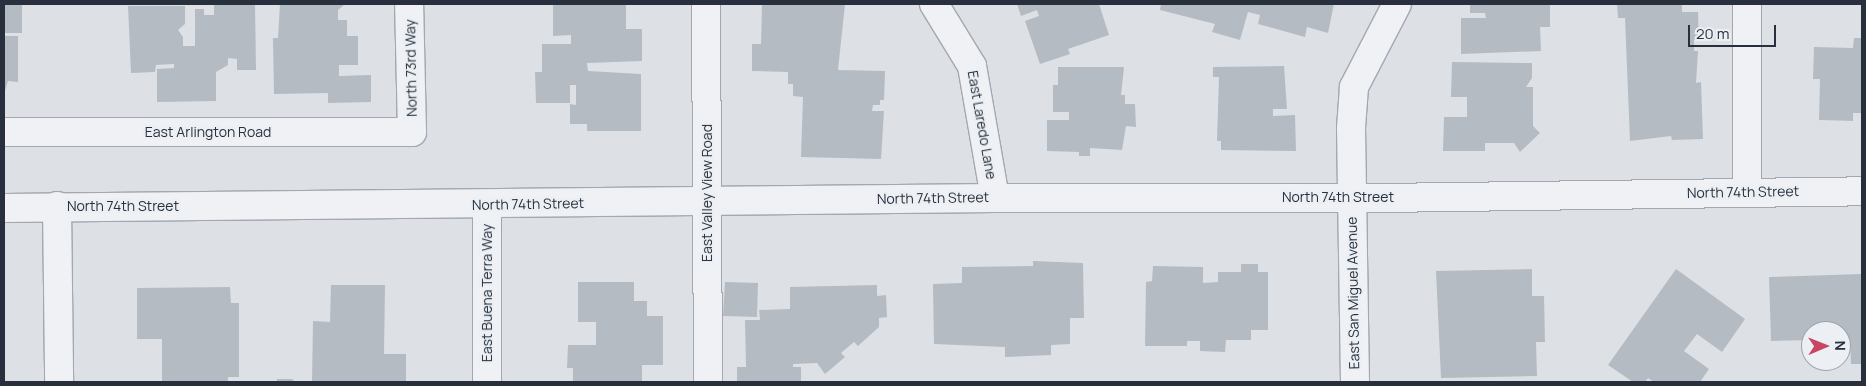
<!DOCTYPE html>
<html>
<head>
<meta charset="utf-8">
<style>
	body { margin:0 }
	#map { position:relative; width:1866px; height:386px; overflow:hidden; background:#dde1e6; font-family:Manrope,sans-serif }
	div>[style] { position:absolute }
	.building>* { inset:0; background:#b4bbc2 }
	.roads { filter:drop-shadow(1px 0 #a3a8b0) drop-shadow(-1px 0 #a3a8b0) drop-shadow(0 1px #a3a8b0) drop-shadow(0 -1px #a3a8b0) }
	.minor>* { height:28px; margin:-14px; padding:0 14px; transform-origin:14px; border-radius:14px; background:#eff1f5 }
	span { translate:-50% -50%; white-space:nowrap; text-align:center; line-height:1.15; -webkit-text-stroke:5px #ecf0f4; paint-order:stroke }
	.street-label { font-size:14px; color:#27303c }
	.frame { position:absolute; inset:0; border:5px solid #27303c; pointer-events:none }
	.north { position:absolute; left:1801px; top:321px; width:50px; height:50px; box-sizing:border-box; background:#ecf0f4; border:1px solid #9da3aa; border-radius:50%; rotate:89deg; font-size:14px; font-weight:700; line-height:20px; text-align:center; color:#27303c }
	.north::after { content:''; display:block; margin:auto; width:18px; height:22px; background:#c74664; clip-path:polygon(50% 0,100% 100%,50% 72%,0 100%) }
	.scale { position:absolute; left:1688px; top:25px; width:88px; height:22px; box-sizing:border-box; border:2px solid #27303c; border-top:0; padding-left:6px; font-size:15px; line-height:18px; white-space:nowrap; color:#27303c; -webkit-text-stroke:4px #ecf0f4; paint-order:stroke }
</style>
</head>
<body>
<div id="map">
	<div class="building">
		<i style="clip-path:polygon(4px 4px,22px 4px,22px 33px,4px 33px)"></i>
		<i style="clip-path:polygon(214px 4px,255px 4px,256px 70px,237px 70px,237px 59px,228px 58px,228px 65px,216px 72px,216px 101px,157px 102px,157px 69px,174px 68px,174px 64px,156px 65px,155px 72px,131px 73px,128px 6px,185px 6px,185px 24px,178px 30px,183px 37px,183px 46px,195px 46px,195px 9px,204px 9px,204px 15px,214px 15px)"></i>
		<i style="clip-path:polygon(280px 4px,345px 4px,338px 10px,338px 20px,347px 20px,347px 36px,358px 36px,358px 65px,339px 65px,339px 76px,371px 75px,371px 102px,328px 103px,328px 93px,274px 94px,273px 38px,278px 38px)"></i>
		<i style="clip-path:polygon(553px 4px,626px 4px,626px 29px,642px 29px,642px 61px,587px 63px,588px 71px,641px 74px,641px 131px,587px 131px,587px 124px,570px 124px,570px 104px,576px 105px,576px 85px,570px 85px,570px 103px,536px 103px,535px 72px,542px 72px,542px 44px,571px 44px,571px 35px,553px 36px)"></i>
		<i style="clip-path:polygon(762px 4px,845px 4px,838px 70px,885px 71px,884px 100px,880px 100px,880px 105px,873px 105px,872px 111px,884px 111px,881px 159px,801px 157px,803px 97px,793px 96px,793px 84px,788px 84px,788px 72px,752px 71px,752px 44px,761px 44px)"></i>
		<i style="clip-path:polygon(1017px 4px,1099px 4px,1109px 35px,1068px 49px,1070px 54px,1040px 64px,1025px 21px,1039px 16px,1037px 10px,1021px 16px)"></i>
		<i style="clip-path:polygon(1161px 4px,1334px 4px,1328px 33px,1307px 27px,1305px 37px,1258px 24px,1260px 15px,1248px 12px,1240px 40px,1212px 32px,1215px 24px,1160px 10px)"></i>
		<i style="clip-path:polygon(1470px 4px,1550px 4px,1550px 27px,1540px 27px,1541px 51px,1461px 54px,1461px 18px,1486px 18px,1485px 13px,1470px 13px)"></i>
		<i style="clip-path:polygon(1617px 4px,1682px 4px,1682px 12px,1698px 12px,1699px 40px,1694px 40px,1694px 51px,1698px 51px,1696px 83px,1701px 82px,1703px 139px,1672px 140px,1671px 136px,1630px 141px,1625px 18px,1618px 18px)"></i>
		<i style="clip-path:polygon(4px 36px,18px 36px,18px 82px,8px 81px,4px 94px)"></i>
		<i style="clip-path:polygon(1854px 38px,1862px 38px,1862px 113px,1853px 113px,1853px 121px,1819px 120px,1820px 79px,1813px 79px,1814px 47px,1853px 48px)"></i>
		<i style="clip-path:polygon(1452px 62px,1532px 63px,1532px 78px,1526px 87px,1533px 87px,1533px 126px,1540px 133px,1520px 152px,1514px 143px,1485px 143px,1485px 151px,1443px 151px,1444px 117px,1467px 117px,1467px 97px,1451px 97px)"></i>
		<i style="clip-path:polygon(1284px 66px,1287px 109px,1273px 109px,1273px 116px,1295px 115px,1296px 151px,1221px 150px,1221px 141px,1217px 141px,1219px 77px,1213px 77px,1213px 67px)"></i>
		<i style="clip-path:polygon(1058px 67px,1124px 67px,1121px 95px,1125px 95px,1125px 104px,1135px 104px,1136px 127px,1126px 126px,1122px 150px,1090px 148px,1090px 156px,1079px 156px,1079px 152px,1047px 151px,1047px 120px,1069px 120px,1069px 112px,1053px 112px,1053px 85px,1058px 85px)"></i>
		<i style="clip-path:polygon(1033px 261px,1083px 263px,1084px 318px,1070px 318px,1070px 344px,1051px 345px,1051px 355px,1005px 357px,1005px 347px,934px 344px,933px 284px,962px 283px,962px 267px,1033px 266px)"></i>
		<i style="clip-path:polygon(1241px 264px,1258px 264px,1258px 272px,1268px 272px,1268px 330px,1251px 330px,1251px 340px,1226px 340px,1225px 352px,1200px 351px,1200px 341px,1187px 341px,1187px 346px,1145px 346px,1146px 282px,1152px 281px,1153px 266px,1203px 267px,1203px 283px,1218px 282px,1218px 272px,1241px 272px)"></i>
		<i style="clip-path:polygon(1532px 269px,1532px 296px,1544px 296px,1545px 342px,1536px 342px,1537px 376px,1441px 378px,1436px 271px)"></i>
		<i style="clip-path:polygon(1676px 269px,1745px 319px,1722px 352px,1697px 334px,1684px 351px,1709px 369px,1700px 382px,1654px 382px,1648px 378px,1645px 382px,1633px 382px,1608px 365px)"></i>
		<i style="clip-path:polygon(1862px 274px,1862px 364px,1851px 364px,1850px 339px,1841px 340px,1841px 331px,1811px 331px,1811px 340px,1771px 341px,1769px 277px)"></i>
		<i style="clip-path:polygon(578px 282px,634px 282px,634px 301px,647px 301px,647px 316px,663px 316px,663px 365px,642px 365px,642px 382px,573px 382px,573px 368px,567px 368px,568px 345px,596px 345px,596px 322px,578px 322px)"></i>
		<i style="clip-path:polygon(725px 282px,758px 283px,757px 317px,723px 316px)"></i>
		<i style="clip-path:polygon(331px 285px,385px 285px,384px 354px,406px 354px,406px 382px,312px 382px,313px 321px,330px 322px)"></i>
		<i style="clip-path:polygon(877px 285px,877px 296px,886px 295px,887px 317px,879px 318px,879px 327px,858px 346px,854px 342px,841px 353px,845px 357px,825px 374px,817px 363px,793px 364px,793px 367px,801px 367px,801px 382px,737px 382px,737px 367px,746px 367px,745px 320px,760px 320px,759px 310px,790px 309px,790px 287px)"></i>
		<i style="clip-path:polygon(230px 287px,231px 303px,239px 303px,239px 377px,228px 377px,228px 382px,162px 382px,162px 339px,137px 339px,137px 288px)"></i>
		<i style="clip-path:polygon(277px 379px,292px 379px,295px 382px,277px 382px)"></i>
	</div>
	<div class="roads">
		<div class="minor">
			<i style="left:706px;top:4px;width:378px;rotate:89.7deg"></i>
			<i style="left:934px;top:4px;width:73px;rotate:58.5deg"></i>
			<i style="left:972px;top:66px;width:134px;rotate:80.1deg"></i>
			<i style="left:1747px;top:4px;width:187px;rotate:90deg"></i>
			<i style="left:4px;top:132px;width:408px"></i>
			<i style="left:412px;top:132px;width:128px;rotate:-91.3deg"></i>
			<i style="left:487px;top:204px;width:178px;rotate:90deg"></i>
			<i style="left:57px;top:206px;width:176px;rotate:89.3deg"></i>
			<i style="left:4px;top:208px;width:991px;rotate:-0.58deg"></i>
			<i style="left:995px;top:198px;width:387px"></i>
			<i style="left:1382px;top:198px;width:480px;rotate:-0.8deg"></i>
			<i style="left:1355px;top:382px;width:254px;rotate:-90.9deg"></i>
			<i style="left:1351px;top:128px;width:41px;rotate:-85.8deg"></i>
			<i style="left:1354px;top:87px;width:93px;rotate:-62.6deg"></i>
		</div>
	</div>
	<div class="street-label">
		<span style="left:411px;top:68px;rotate:-91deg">North 73rd Way</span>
		<span style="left:982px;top:125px;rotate:80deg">East Laredo Lane</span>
		<span style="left:208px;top:132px">East Arlington Road</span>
		<span style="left:1743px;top:192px;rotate:-1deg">North 74th Street</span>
		<span style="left:707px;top:193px;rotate:-90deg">East Valley View Road</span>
		<span style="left:1338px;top:197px">North 74th Street</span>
		<span style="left:933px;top:198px;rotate:-1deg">North 74th Street</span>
		<span style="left:528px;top:204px;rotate:-1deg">North 74th Street</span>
		<span style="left:123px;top:206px">North 74th Street</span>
		<span style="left:487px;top:293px;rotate:-90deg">East Buena Terra Way</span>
		<span style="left:1353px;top:293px;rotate:-91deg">East San Miguel Avenue</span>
	</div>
	<div class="frame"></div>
	<div class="north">N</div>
	<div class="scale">20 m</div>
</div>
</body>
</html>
